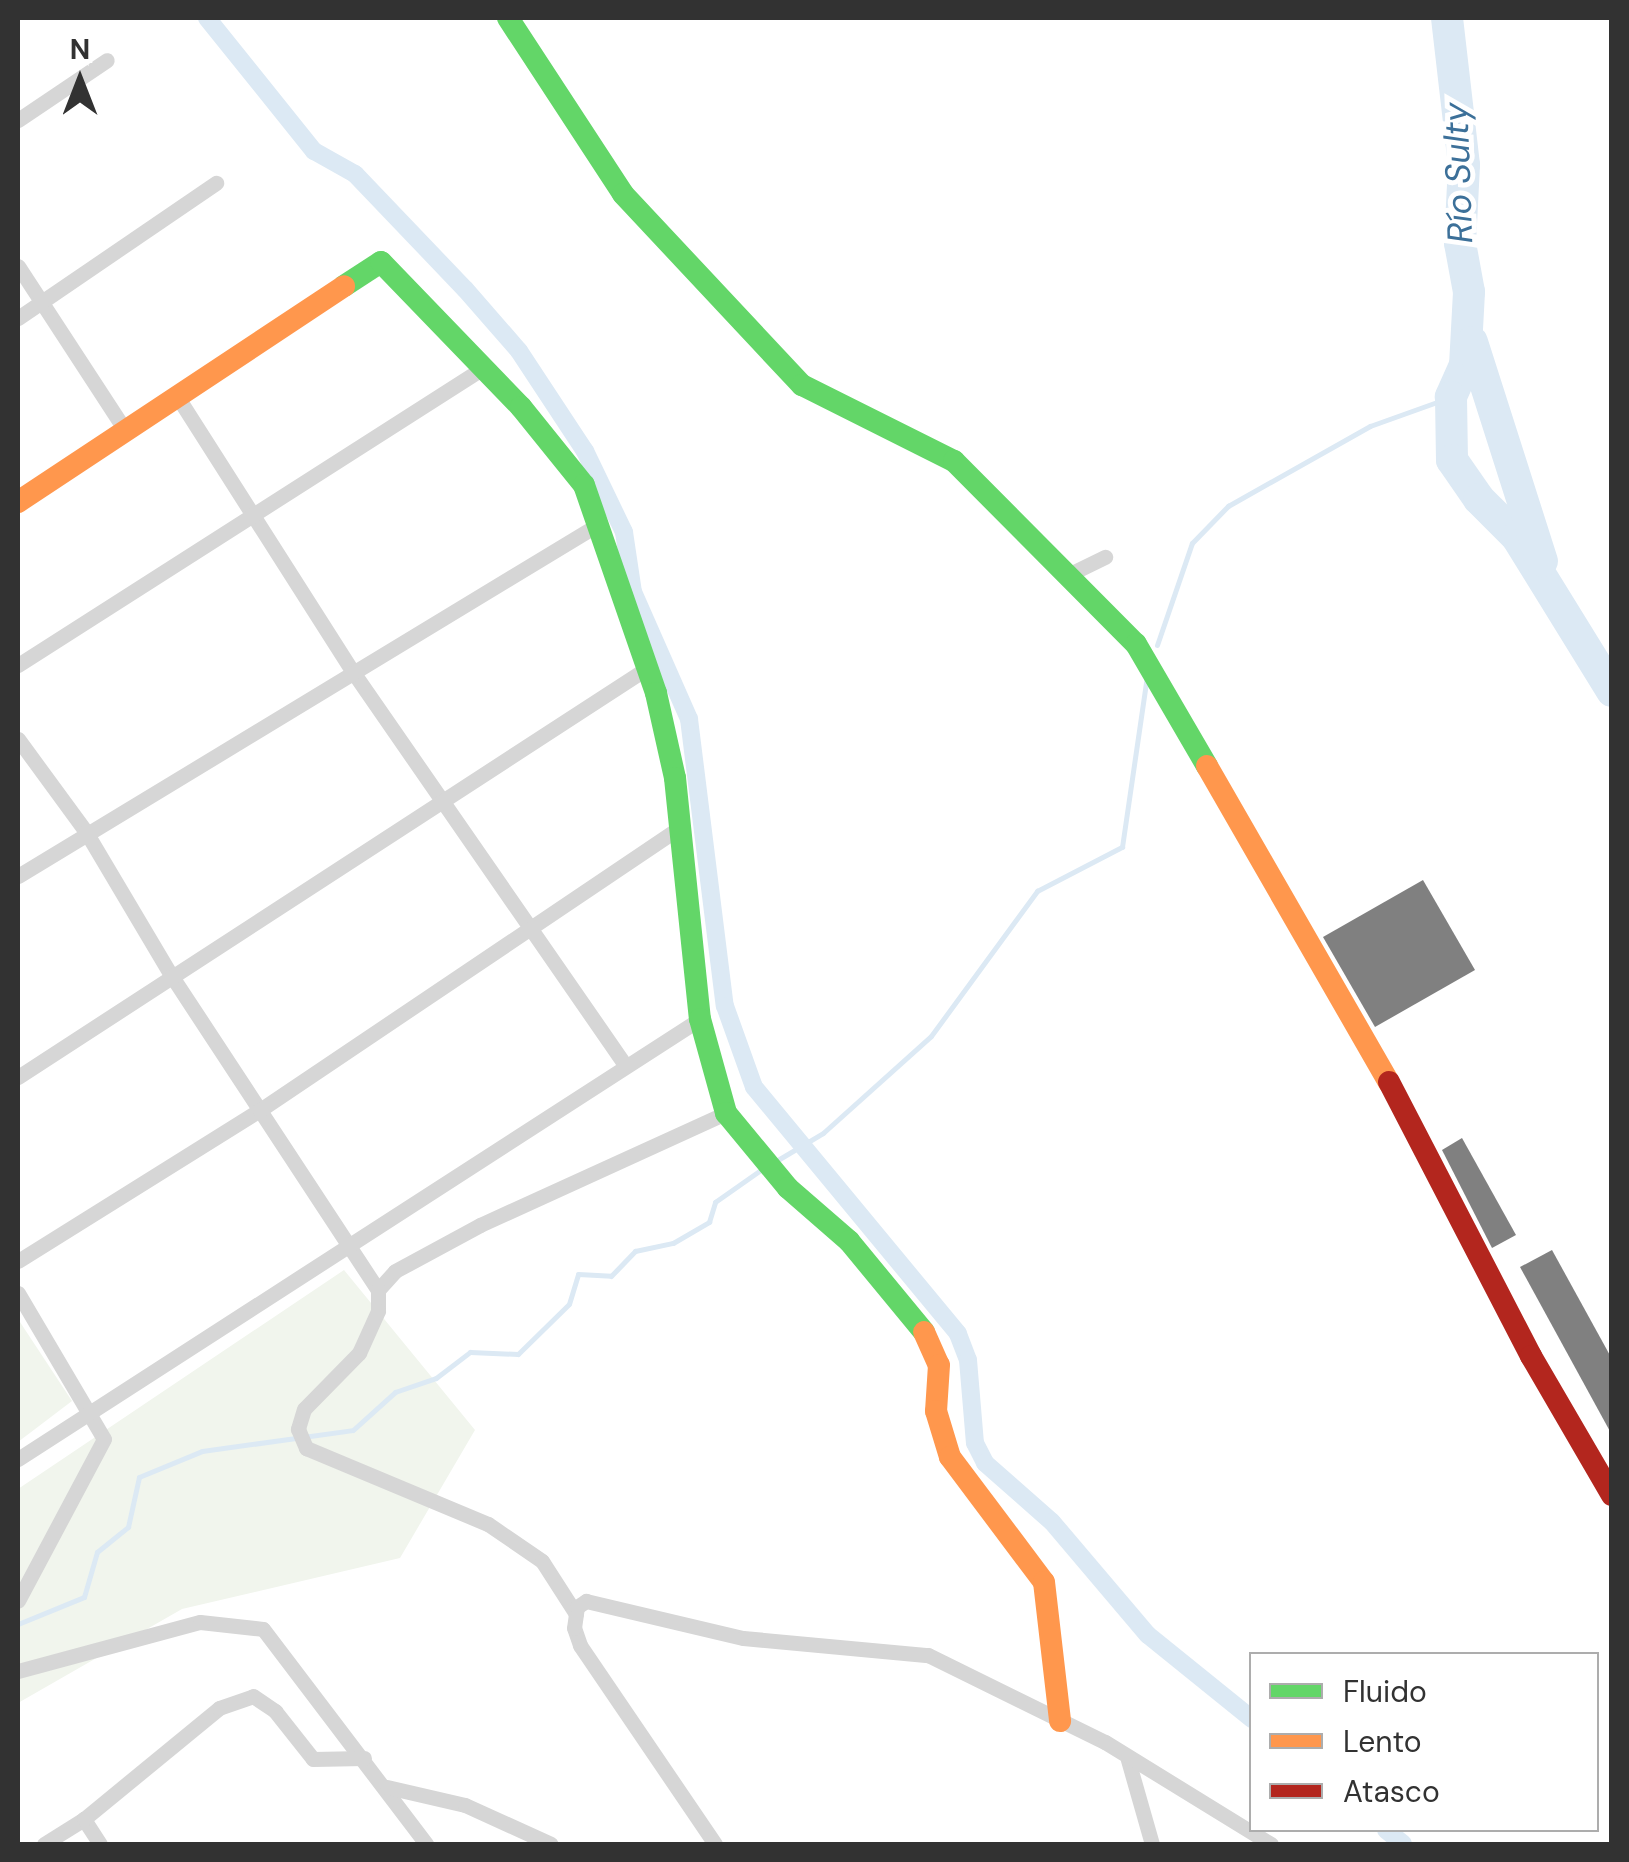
<!DOCTYPE html>
<html>
<head>
<meta charset="utf-8">
<style>
	body { margin:0 }
	#map { position:relative; width:1629px; height:1862px; overflow:hidden; background:#fff; font-family:"DM Sans",sans-serif }
	div>[style] { position:absolute }
	.green>* { inset:0; background:#f1f5ed }
	.stream>* { height:5px; margin:-2.5px; padding:0 2.5px; transform-origin:2.5px; border-radius:2.5px; background:#dce9f4 }
	.canal>* { height:18px; margin:-9px; padding:0 9px; transform-origin:9px; border-radius:9px; background:#dce9f4 }
	.river>* { height:32px; margin:-16px; padding:0 16px; transform-origin:16px; border-radius:16px; background:#dce9f4 }
	.building>* { inset:0; background:#808080 }
	.street>* { height:15px; margin:-7.5px; padding:0 7.5px; transform-origin:7.5px; border-radius:7.5px; background:#d6d6d6 }
	.fast>* { height:22px; margin:-11px; padding:0 11px; transform-origin:11px; border-radius:11px; background:#63d668 }
	.slow>* { height:22px; margin:-11px; padding:0 11px; transform-origin:11px; border-radius:11px; background:#ff974d }
	.jam>* { height:22px; margin:-11px; padding:0 11px; transform-origin:11px; border-radius:11px; background:#b3261e }
	span { translate:-50% -50%; white-space:nowrap; text-align:center; line-height:1.15; -webkit-text-stroke:10px #fff; paint-order:stroke }
	.water-label { font-size:35px; color:#3c7099; font-style:italic }
	.frame { position:absolute; inset:0; border:20px solid #323232; pointer-events:none }
	.legend { position:absolute; left:1249px; top:1652px; width:350px; height:180px; box-sizing:border-box; background:#fff; border:2px solid #adadad; margin:0; padding:12px 18px; list-style:none; font-size:30px; color:#323232 }
	.legend li { display:flex; align-items:center; gap:20px; height:50px }
	.legend b { width:50px; border:2px solid #adadad }
	.north { position:absolute; left:30px; top:30px; width:100px; height:100px; -webkit-text-stroke:8px #fff; paint-order:stroke; rotate:0deg; font-size:28px; font-weight:700; line-height:40px; text-align:center; color:#323232 }
	.north::after { content:''; display:block; margin:auto; width:35px; height:45px; background:#323232; clip-path:polygon(50% 0,100% 100%,50% 72%,0 100%) }
</style>
</head>
<body>
<div id="map">
	<div class="green">
		<i style="clip-path:polygon(344px 1270px,475px 1430px,400px 1558px,182px 1609px,18px 1703px,18px 1489px)"></i>
		<i style="clip-path:polygon(18px 1319px,72px 1401px,18px 1442px)"></i>
	</div>
	<div class="stream">
		<i style="left:1157px;top:645px;width:108px;rotate:-71.1deg"></i>
		<i style="left:1192px;top:543px;width:52px;rotate:-45.8deg"></i>
		<i style="left:1228px;top:506px;width:163px;rotate:-29.4deg"></i>
		<i style="left:1370px;top:426px;width:86px;rotate:-19.7deg"></i>
		<i style="left:776px;top:1161px;width:55px;rotate:-30.8deg"></i>
		<i style="left:823px;top:1133px;width:145px;rotate:-41.9deg"></i>
		<i style="left:931px;top:1036px;width:180px;rotate:-53.8deg"></i>
		<i style="left:1037px;top:891px;width:96px;rotate:-27.4deg"></i>
		<i style="left:1122px;top:847px;width:174px;rotate:-81.7deg"></i>
		<i style="left:18px;top:1624px;width:71px;rotate:-22.2deg"></i>
		<i style="left:84px;top:1597px;width:47px;rotate:-73.9deg"></i>
		<i style="left:97px;top:1552px;width:40px;rotate:-39deg"></i>
		<i style="left:128px;top:1527px;width:51px;rotate:-77.6deg"></i>
		<i style="left:139px;top:1477px;width:68px;rotate:-22.4deg"></i>
		<i style="left:202px;top:1451px;width:152px;rotate:-7.9deg"></i>
		<i style="left:353px;top:1430px;width:57px;rotate:-42.1deg"></i>
		<i style="left:395px;top:1392px;width:43px;rotate:-18.9deg"></i>
		<i style="left:436px;top:1378px;width:43px;rotate:-37.4deg"></i>
		<i style="left:470px;top:1352px;width:48px;rotate:2.4deg"></i>
		<i style="left:518px;top:1354px;width:71px;rotate:-44.4deg"></i>
		<i style="left:569px;top:1304px;width:31px;rotate:-73deg"></i>
		<i style="left:578px;top:1274px;width:33px;rotate:3deg"></i>
		<i style="left:611px;top:1276px;width:35px;rotate:-46deg"></i>
		<i style="left:635px;top:1251px;width:39px;rotate:-12deg"></i>
		<i style="left:673px;top:1243px;width:42px;rotate:-30.3deg"></i>
		<i style="left:709px;top:1222px;width:21px;rotate:-73deg"></i>
		<i style="left:715px;top:1202px;width:57px;rotate:-35.1deg"></i>
	</div>
	<div class="canal">
		<i style="left:207px;top:18px;width:171px;rotate:51.2deg"></i>
		<i style="left:314px;top:151px;width:47px;rotate:29.3deg"></i>
		<i style="left:355px;top:174px;width:159px;rotate:46.3deg"></i>
		<i style="left:465px;top:289px;width:82px;rotate:48.9deg"></i>
		<i style="left:519px;top:351px;width:120px;rotate:56.6deg"></i>
		<i style="left:585px;top:451px;width:90px;rotate:64.3deg"></i>
		<i style="left:624px;top:532px;width:61px;rotate:81.5deg"></i>
		<i style="left:633px;top:592px;width:139px;rotate:66.2deg"></i>
		<i style="left:689px;top:719px;width:289px;rotate:82.9deg"></i>
		<i style="left:725px;top:1006px;width:86px;rotate:70.3deg"></i>
		<i style="left:754px;top:1087px;width:320px;rotate:50.4deg"></i>
		<i style="left:958px;top:1334px;width:28px;rotate:69deg"></i>
		<i style="left:968px;top:1360px;width:83px;rotate:85.2deg"></i>
		<i style="left:975px;top:1443px;width:22px;rotate:63deg"></i>
		<i style="left:985px;top:1463px;width:89px;rotate:41.4deg"></i>
		<i style="left:1052px;top:1522px;width:148px;rotate:49.7deg"></i>
		<i style="left:1148px;top:1635px;width:134px;rotate:38.9deg"></i>
		<i style="left:1386px;top:1830px;width:22px;rotate:39deg"></i>
	</div>
	<div class="river">
		<i style="left:1447px;top:18px;width:148px;rotate:83.4deg"></i>
		<i style="left:1464px;top:165px;width:78px;rotate:92.9deg"></i>
		<i style="left:1460px;top:243px;width:50px;rotate:79.6deg"></i>
		<i style="left:1469px;top:292px;width:73px;rotate:93.1deg"></i>
		<i style="left:1465px;top:365px;width:35px;rotate:114deg"></i>
		<i style="left:1451px;top:397px;width:63px;rotate:89.1deg"></i>
		<i style="left:1452px;top:460px;width:47px;rotate:55.3deg"></i>
		<i style="left:1479px;top:499px;width:54px;rotate:45deg"></i>
		<i style="left:1517px;top:537px;width:181px;rotate:58.3deg"></i>
		<i style="left:1472px;top:342px;width:230px;rotate:72.3deg"></i>
	</div>
	<div class="building">
		<i style="clip-path:polygon(1423px 880px,1475px 970px,1375px 1027px,1323px 937px)"></i>
		<i style="clip-path:polygon(1462px 1138px,1516px 1235px,1492px 1248px,1442px 1150px)"></i>
		<i style="clip-path:polygon(1552px 1250px,1612px 1359px,1612px 1435px,1520px 1267px)"></i>
	</div>
	<div class="street">
		<i style="left:18px;top:120px;width:107px;rotate:-34deg"></i>
		<i style="left:18px;top:266px;width:196px;rotate:56.9deg"></i>
		<i style="left:18px;top:318px;width:240px;rotate:-34.3deg"></i>
		<i style="left:177px;top:396px;width:327px;rotate:57.5deg"></i>
		<i style="left:353px;top:672px;width:477px;rotate:55.3deg"></i>
		<i style="left:1072px;top:573px;width:37px;rotate:-26deg"></i>
		<i style="left:18px;top:665px;width:552px;rotate:-32.57deg"></i>
		<i style="left:18px;top:739px;width:115px;rotate:53.8deg"></i>
		<i style="left:86px;top:832px;width:166px;rotate:59.3deg"></i>
		<i style="left:171px;top:975px;width:377px;rotate:56.7deg"></i>
		<i style="left:378px;top:1290px;width:25px;rotate:-48deg"></i>
		<i style="left:395px;top:1271px;width:97px;rotate:-28.4deg"></i>
		<i style="left:480px;top:1225px;width:270px;rotate:-24.5deg"></i>
		<i style="left:18px;top:876px;width:677px;rotate:-31.22deg"></i>
		<i style="left:18px;top:1077px;width:750px;rotate:-33.03deg"></i>
		<i style="left:18px;top:1261px;width:285px;rotate:-32deg"></i>
		<i style="left:260px;top:1110px;width:505px;rotate:-33.94deg"></i>
		<i style="left:378px;top:1290px;width:21px;rotate:90deg"></i>
		<i style="left:378px;top:1311px;width:46px;rotate:114.3deg"></i>
		<i style="left:359px;top:1353px;width:78px;rotate:134.5deg"></i>
		<i style="left:304px;top:1409px;width:21px;rotate:107deg"></i>
		<i style="left:298px;top:1429px;width:21px;rotate:67deg"></i>
		<i style="left:306px;top:1448px;width:197px;rotate:22.7deg"></i>
		<i style="left:488px;top:1524px;width:65px;rotate:34.4deg"></i>
		<i style="left:542px;top:1561px;width:63px;rotate:57.3deg"></i>
		<i style="left:18px;top:1293px;width:169px;rotate:59.5deg"></i>
		<i style="left:104px;top:1439px;width:183px;rotate:118deg"></i>
		<i style="left:18px;top:1459px;width:812px;rotate:-32.83deg"></i>
		<i style="left:18px;top:1671px;width:188px;rotate:-15.1deg"></i>
		<i style="left:200px;top:1622px;width:63px;rotate:6.3deg"></i>
		<i style="left:263px;top:1629px;width:270px;rotate:52.8deg"></i>
		<i style="left:1128px;top:1760px;width:87px;rotate:74.1deg"></i>
		<i style="left:387px;top:1787px;width:80px;rotate:13deg"></i>
		<i style="left:465px;top:1805px;width:94px;rotate:24.4deg"></i>
		<i style="left:44px;top:1844px;width:47px;rotate:-32deg"></i>
		<i style="left:100px;top:1844px;width:30px;rotate:-123deg"></i>
		<i style="left:84px;top:1819px;width:175px;rotate:-39.4deg"></i>
		<i style="left:219px;top:1708px;width:36px;rotate:-19deg"></i>
		<i style="left:253px;top:1696px;width:27px;rotate:34deg"></i>
		<i style="left:275px;top:1711px;width:61px;rotate:51.6deg"></i>
		<i style="left:313px;top:1759px;width:51px;rotate:-1.1deg"></i>
		<i style="left:715px;top:1844px;width:240px;rotate:-124.2deg"></i>
		<i style="left:580px;top:1645px;width:18px;rotate:-109deg"></i>
		<i style="left:574px;top:1628px;width:21px;rotate:-82deg"></i>
		<i style="left:577px;top:1607px;width:11px;rotate:-34deg"></i>
		<i style="left:586px;top:1601px;width:161px;rotate:13.3deg"></i>
		<i style="left:743px;top:1638px;width:186px;rotate:5.3deg"></i>
		<i style="left:928px;top:1655px;width:197px;rotate:26.2deg"></i>
		<i style="left:1105px;top:1742px;width:195px;rotate:31.6deg"></i>
	</div>
	<div class="fast">
		<i style="left:508px;top:18px;width:210px;rotate:56.8deg"></i>
		<i style="left:623px;top:194px;width:262px;rotate:46.9deg"></i>
		<i style="left:802px;top:385px;width:170px;rotate:26.6deg"></i>
		<i style="left:954px;top:461px;width:258px;rotate:45.2deg"></i>
		<i style="left:1136px;top:644px;width:141px;rotate:59.8deg"></i>
		<i style="left:344px;top:286px;width:44px;rotate:-33deg"></i>
		<i style="left:381px;top:262px;width:202px;rotate:46deg"></i>
		<i style="left:521px;top:407px;width:100px;rotate:51.1deg"></i>
		<i style="left:584px;top:485px;width:220px;rotate:70.9deg"></i>
		<i style="left:656px;top:693px;width:87px;rotate:77.4deg"></i>
		<i style="left:675px;top:778px;width:242px;rotate:84.1deg"></i>
		<i style="left:700px;top:1019px;width:98px;rotate:74.5deg"></i>
		<i style="left:726px;top:1113px;width:97px;rotate:50.4deg"></i>
		<i style="left:788px;top:1188px;width:81px;rotate:41deg"></i>
		<i style="left:849px;top:1241px;width:118px;rotate:50.5deg"></i>
	</div>
	<div class="slow">
		<i style="left:18px;top:502px;width:391px;rotate:-33.5deg"></i>
		<i style="left:1207px;top:766px;width:365px;rotate:60.1deg"></i>
		<i style="left:924px;top:1332px;width:36px;rotate:66deg"></i>
		<i style="left:939px;top:1365px;width:46px;rotate:93.7deg"></i>
		<i style="left:936px;top:1411px;width:48px;rotate:73.1deg"></i>
		<i style="left:950px;top:1457px;width:156px;rotate:53.1deg"></i>
		<i style="left:1044px;top:1582px;width:140px;rotate:83.4deg"></i>
	</div>
	<div class="jam">
		<i style="left:1389px;top:1082px;width:309px;rotate:62.6deg"></i>
		<i style="left:1531px;top:1356px;width:161px;rotate:59.8deg"></i>
	</div>
	<div class="water-label">
		<span style="left:1458px;top:173px;rotate:-92deg">Río Sulty</span>
	</div>
	<div class="frame"></div>
	<ul class="legend">
	<li><b style="height:12px;background:#63d668"></b>Fluido</li>
	<li><b style="height:12px;background:#ff974d"></b>Lento</li>
	<li><b style="height:12px;background:#b3261e"></b>Atasco</li>
	</ul>
	<div class="north">N</div>
</div>
</body>
</html>
